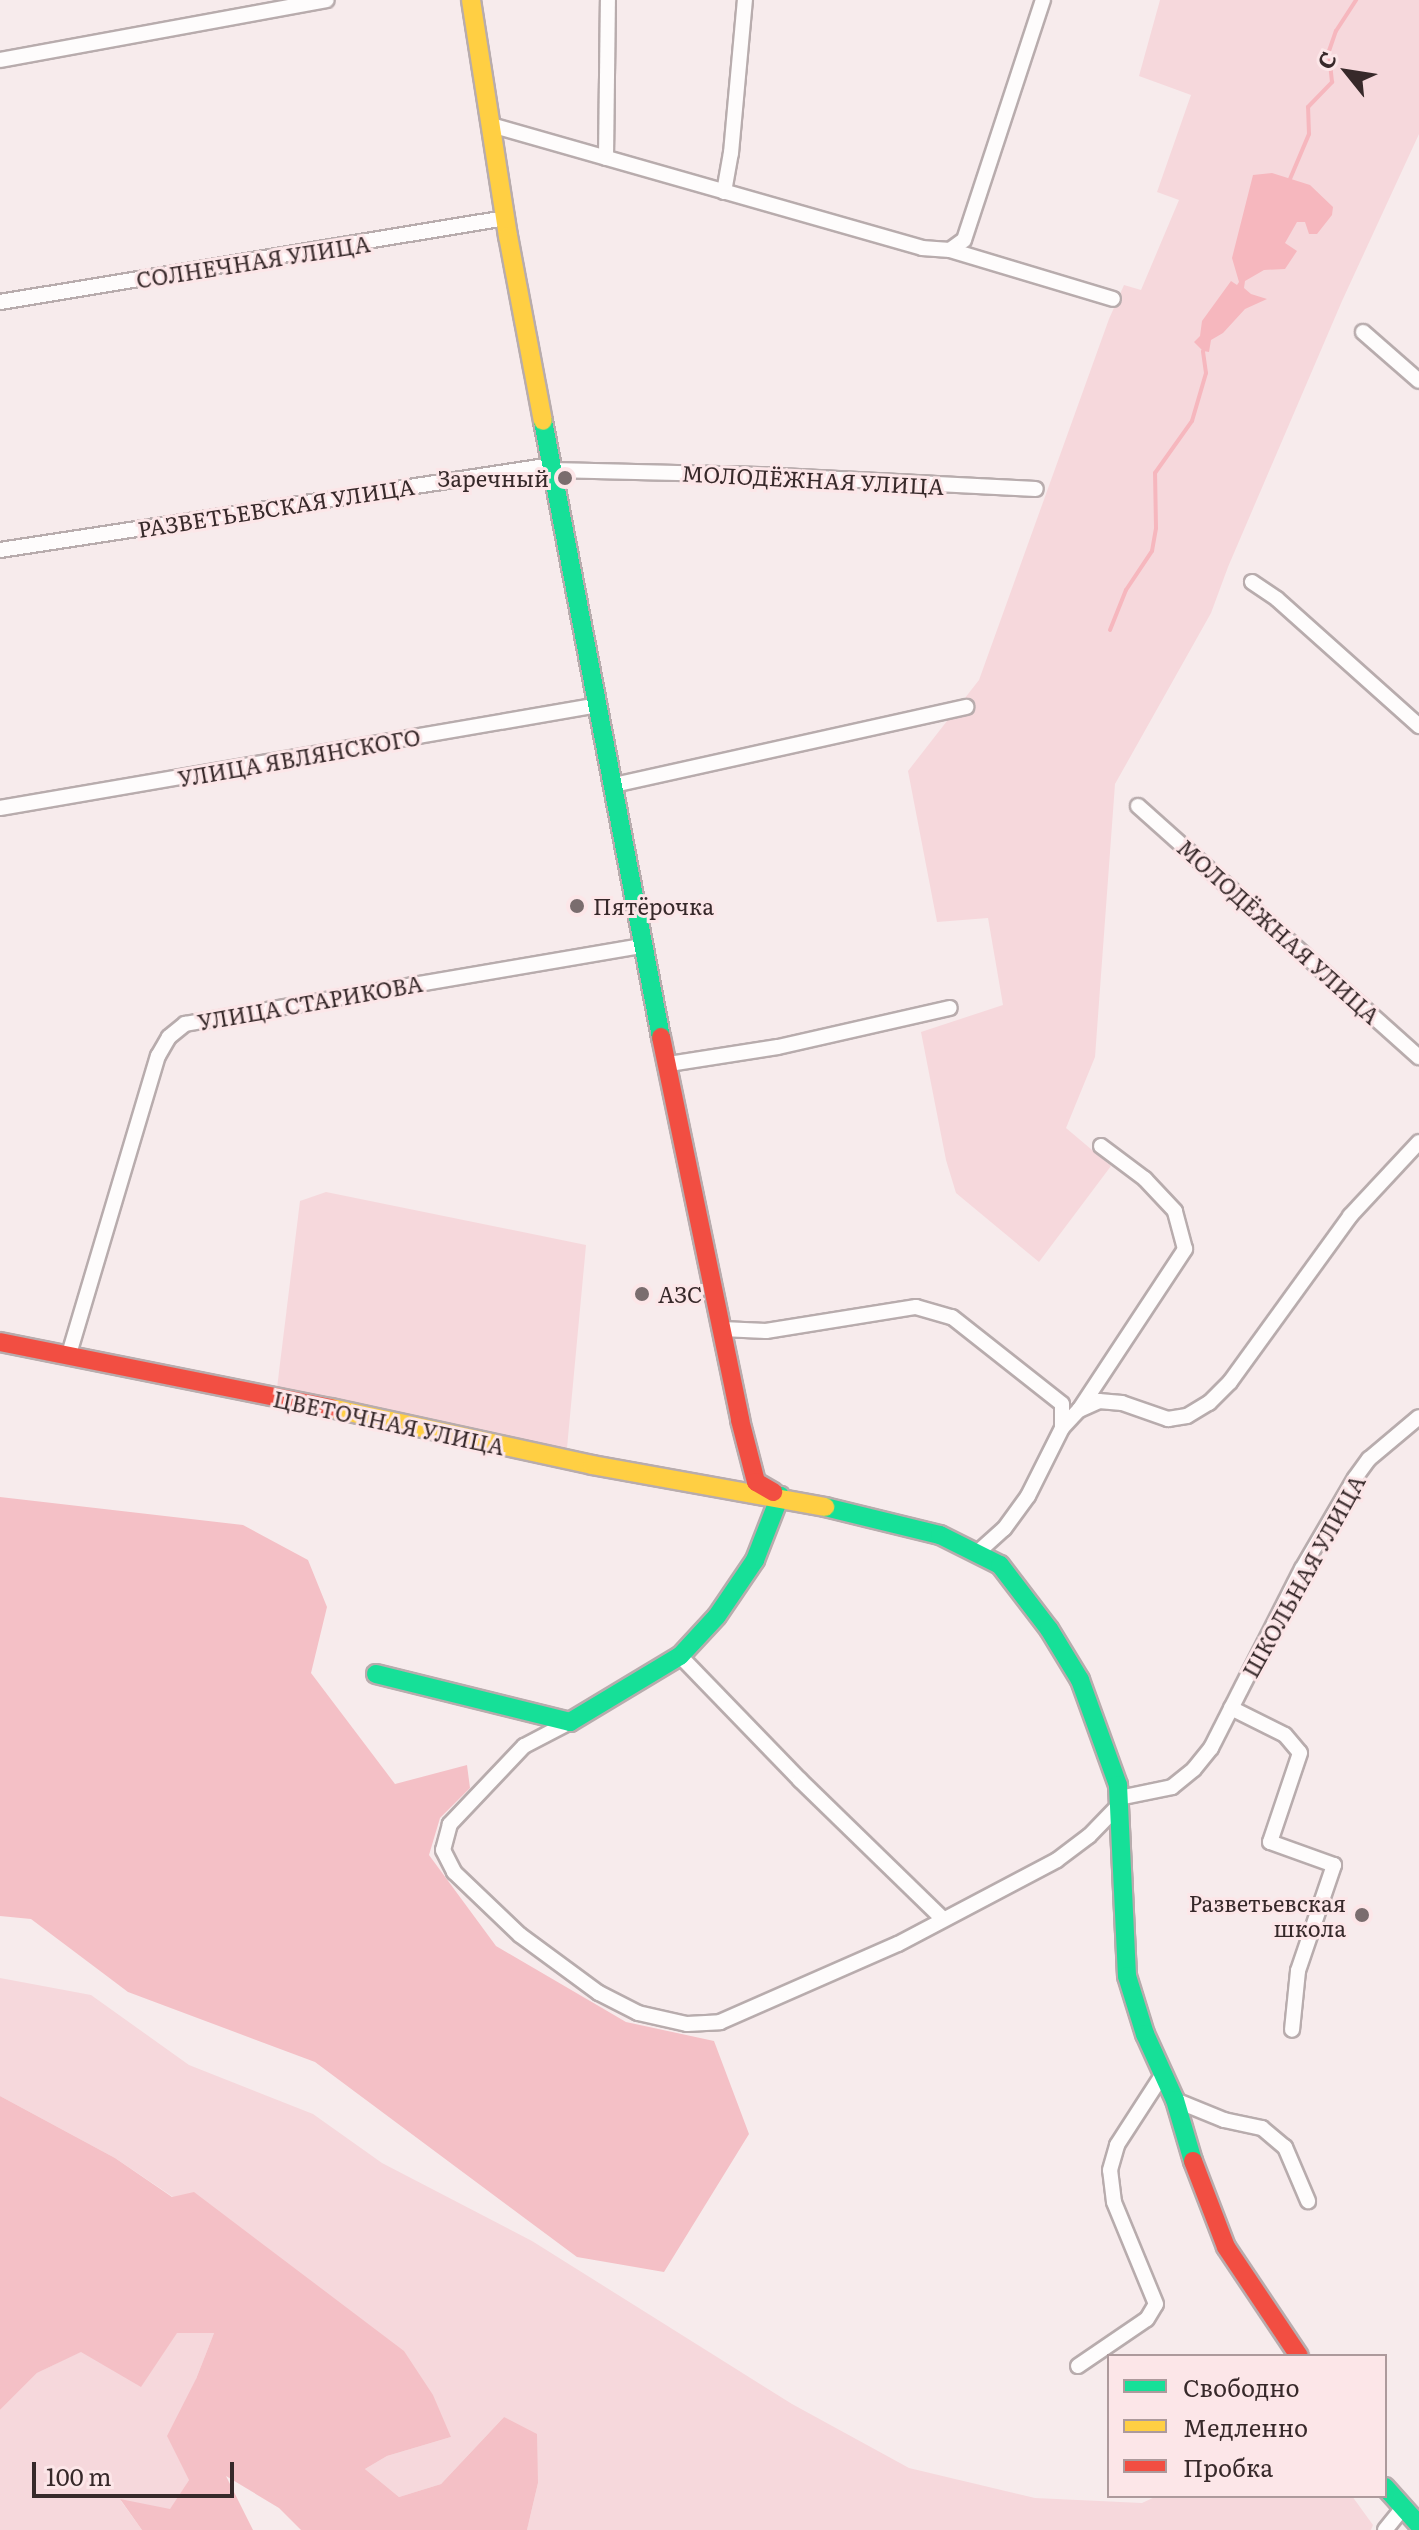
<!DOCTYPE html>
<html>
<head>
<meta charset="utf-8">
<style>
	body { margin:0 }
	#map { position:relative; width:1419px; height:2530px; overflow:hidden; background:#f7ebec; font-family:Literata,serif }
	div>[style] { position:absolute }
	.green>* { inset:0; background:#f6d8dc }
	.forest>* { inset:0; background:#f4c0c6 }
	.water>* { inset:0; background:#f6b7be }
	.stream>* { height:4px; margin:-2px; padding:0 2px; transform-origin:2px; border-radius:2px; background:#f6b7be }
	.roads { filter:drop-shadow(2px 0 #b8acad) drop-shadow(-2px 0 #b8acad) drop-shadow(0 2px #b8acad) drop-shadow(0 -2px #b8acad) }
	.street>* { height:14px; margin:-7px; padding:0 7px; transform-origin:7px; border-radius:7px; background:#fefcfc }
	.fast>* { height:18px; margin:-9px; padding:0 9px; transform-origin:9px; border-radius:9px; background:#16e098 }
	.slow>* { height:18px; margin:-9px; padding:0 9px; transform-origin:9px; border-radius:9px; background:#ffcf43 }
	.jam>* { height:18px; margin:-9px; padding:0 9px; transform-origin:9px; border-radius:9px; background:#f24e42 }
	.dots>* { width:22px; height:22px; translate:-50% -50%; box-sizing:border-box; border:4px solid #fce6e8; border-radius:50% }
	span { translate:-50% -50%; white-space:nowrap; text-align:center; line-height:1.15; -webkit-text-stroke:6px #fce6e8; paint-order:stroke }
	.street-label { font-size:22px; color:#37292a }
	.poi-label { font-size:22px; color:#37292a }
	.right { translate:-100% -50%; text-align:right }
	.left { translate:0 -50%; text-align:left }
	.legend { position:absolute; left:1107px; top:2354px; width:280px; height:144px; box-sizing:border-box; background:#fce6e8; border:2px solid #ad9a9c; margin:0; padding:10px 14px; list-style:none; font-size:24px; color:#37292a }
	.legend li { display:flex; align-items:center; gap:16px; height:40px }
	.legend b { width:40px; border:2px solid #ad9a9c }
	.north { position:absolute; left:1307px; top:32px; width:80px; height:80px; -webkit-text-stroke:6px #fce6e8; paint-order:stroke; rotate:300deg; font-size:22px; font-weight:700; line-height:32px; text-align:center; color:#37292a }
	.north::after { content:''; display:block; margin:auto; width:28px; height:36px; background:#37292a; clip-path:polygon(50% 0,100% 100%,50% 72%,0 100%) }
	.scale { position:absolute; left:32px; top:2462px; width:202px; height:36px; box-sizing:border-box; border:4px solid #37292a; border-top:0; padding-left:10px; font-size:24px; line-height:28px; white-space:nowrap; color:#37292a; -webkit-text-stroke:6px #fce6e8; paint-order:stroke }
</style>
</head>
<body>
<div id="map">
	<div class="green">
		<i style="clip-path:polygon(1160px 0,1419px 0,1419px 134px,1342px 301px,1228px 567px,1211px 613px,1115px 784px,1095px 1057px,1066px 1128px,1111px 1166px,1039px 1262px,956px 1193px,946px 1160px,921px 1032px,1003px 1005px,988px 918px,937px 922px,908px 771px,979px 680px,1109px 319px,1124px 285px,1141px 290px,1179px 200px,1157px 192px,1191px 95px,1139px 76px)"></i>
		<i style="clip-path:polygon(326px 1192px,586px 1245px,567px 1448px,558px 1450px,277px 1388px,300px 1201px)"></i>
		<i style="clip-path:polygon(0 1978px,91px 1995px,189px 2065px,313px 2114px,382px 2163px,532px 2241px,792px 2404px,909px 2468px,1035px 2498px,1142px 2503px,1157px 2496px,1352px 2496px,1373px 2525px,1371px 2530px,527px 2530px,538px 2483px,504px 2417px,441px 2484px,399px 2497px,365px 2469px,387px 2456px,451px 2437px,173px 2197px,115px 2158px,0 2096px)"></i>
		<i style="clip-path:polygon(177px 2333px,214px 2333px,196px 2379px,189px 2480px,170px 2510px,121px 2501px,142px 2530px,0 2530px,0 2410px,37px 2373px,82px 2351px)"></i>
	</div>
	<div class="forest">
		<i style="clip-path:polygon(0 1497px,243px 1525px,308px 1560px,327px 1607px,311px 1673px,395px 1784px,467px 1765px,470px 1788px,440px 1818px,429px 1855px,496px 1946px,626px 2022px,714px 2041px,749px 2134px,664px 2272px,577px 2257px,315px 2062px,128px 1992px,31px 1919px,0 1916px)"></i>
		<i style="clip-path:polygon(0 2096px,115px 2158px,172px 2197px,194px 2192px,404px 2351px,433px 2395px,451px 2437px,387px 2456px,365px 2469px,399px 2497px,441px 2484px,504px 2417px,537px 2434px,538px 2483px,527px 2530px,301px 2530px,279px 2508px,226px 2476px,253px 2530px,142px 2530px,120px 2499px,170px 2509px,189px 2480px,167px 2436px,196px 2379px,214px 2333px,177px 2333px,141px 2387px,81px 2352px,37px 2373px,0 2410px)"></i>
	</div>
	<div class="water">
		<i style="clip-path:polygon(1272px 173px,1310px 185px,1333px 207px,1332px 215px,1317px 234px,1309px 234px,1305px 222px,1297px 222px,1285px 243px,1297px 251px,1285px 269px,1264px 270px,1245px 281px,1244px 288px,1251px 294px,1267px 299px,1245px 309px,1223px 333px,1211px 340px,1209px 352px,1203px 351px,1194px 342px,1200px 336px,1202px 321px,1231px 281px,1237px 285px,1239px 282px,1232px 258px,1253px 175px)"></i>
	</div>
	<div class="stream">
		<i style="left:1290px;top:179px;width:49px;rotate:-67.1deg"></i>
		<i style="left:1309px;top:134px;width:27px;rotate:-92deg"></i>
		<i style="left:1308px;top:107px;width:35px;rotate:-46deg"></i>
		<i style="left:1332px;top:82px;width:31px;rotate:-96deg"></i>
		<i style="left:1329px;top:51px;width:21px;rotate:-71deg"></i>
		<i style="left:1336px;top:31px;width:37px;rotate:-57deg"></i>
		<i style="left:1110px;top:630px;width:43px;rotate:-68.2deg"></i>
		<i style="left:1126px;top:590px;width:47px;rotate:-56.3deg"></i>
		<i style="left:1152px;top:551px;width:23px;rotate:-80deg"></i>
		<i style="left:1156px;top:528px;width:55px;rotate:-91deg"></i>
		<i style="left:1155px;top:473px;width:64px;rotate:-54.6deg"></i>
		<i style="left:1192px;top:421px;width:50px;rotate:-73.7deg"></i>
		<i style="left:1206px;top:373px;width:22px;rotate:-98deg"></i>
	</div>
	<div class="roads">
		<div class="street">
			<i style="left:0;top:60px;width:332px;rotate:-10.4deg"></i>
			<i style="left:491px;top:125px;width:448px;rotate:15.9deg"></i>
			<i style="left:922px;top:248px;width:28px;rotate:4deg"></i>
			<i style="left:950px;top:250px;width:170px;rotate:16.7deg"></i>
			<i style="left:606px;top:158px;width:158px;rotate:-89.3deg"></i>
			<i style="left:724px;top:192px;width:40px;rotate:-80deg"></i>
			<i style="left:731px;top:153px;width:154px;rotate:-84.8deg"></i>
			<i style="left:950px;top:250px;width:17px;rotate:-36deg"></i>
			<i style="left:964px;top:240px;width:253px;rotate:-71.8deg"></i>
			<i style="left:0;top:302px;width:512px;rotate:-9.44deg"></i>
			<i style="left:1363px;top:332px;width:74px;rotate:41.2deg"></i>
			<i style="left:553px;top:470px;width:207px;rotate:1.4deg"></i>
			<i style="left:760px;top:475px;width:276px;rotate:2.9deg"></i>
			<i style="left:0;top:550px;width:559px;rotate:-8.75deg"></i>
			<i style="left:1252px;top:582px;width:30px;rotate:34deg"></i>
			<i style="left:1277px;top:599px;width:191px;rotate:41.8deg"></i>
			<i style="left:614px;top:785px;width:361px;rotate:-12.5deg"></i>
			<i style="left:1138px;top:806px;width:377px;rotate:41.8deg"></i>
			<i style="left:0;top:808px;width:608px;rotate:-9.76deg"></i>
			<i style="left:669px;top:1064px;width:110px;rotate:-8.9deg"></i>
			<i style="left:778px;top:1047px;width:176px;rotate:-12.8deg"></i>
			<i style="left:722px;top:1329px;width:44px;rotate:2.6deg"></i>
			<i style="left:766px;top:1331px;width:152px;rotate:-9.1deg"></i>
			<i style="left:916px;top:1307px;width:37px;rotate:16deg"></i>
			<i style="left:952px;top:1317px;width:140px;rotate:38.3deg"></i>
			<i style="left:1062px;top:1404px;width:24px;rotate:90deg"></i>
			<i style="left:69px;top:1354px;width:311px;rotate:-73.4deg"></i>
			<i style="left:158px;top:1056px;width:22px;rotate:-60deg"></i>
			<i style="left:169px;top:1037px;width:21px;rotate:-39deg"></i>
			<i style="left:185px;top:1024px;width:464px;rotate:-9.7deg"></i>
			<i style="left:1079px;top:1410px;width:193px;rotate:-56.6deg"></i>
			<i style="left:1185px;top:1249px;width:39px;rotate:-105deg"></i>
			<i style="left:1175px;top:1211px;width:44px;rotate:-133.2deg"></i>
			<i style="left:1145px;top:1179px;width:55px;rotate:-143.1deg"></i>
			<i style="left:977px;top:1553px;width:36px;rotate:-42deg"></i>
			<i style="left:1004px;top:1529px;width:41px;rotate:-54deg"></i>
			<i style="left:1028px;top:1496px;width:76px;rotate:-63.4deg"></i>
			<i style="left:1062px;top:1428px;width:25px;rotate:-47deg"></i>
			<i style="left:1079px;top:1410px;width:22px;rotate:-24deg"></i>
			<i style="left:1099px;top:1401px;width:23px;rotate:5deg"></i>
			<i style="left:1122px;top:1403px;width:49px;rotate:19.2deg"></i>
			<i style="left:1168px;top:1419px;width:19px;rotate:-9deg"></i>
			<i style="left:1187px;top:1416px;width:26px;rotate:-31deg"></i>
			<i style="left:1209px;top:1403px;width:30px;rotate:-45deg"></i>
			<i style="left:1230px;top:1382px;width:205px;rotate:-54.1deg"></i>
			<i style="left:1350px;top:1216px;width:101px;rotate:-47deg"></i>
			<i style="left:680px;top:1656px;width:173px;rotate:45.9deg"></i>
			<i style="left:800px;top:1780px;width:199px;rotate:44.2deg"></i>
			<i style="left:1231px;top:1708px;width:60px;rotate:26.6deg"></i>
			<i style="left:1285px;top:1735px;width:23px;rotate:50deg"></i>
			<i style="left:1300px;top:1753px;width:94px;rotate:108.6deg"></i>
			<i style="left:1270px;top:1842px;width:68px;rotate:19.8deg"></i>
			<i style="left:1334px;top:1865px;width:112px;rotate:108.8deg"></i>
			<i style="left:1298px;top:1971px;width:59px;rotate:95.8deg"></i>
			<i style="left:570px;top:1722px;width:52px;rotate:152.4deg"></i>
			<i style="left:524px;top:1746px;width:108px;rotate:133.5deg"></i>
			<i style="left:450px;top:1824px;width:27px;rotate:105deg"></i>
			<i style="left:443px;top:1850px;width:25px;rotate:63deg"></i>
			<i style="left:454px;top:1872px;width:91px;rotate:43.7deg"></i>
			<i style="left:520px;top:1935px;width:98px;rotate:36.3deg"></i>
			<i style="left:599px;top:1993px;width:44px;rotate:27.1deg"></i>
			<i style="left:638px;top:2013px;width:50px;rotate:12.7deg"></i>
			<i style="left:687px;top:2024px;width:33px;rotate:-3deg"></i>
			<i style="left:720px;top:2022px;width:194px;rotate:-23.7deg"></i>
			<i style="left:898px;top:1944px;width:180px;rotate:-27.8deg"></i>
			<i style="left:1057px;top:1860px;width:40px;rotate:-37deg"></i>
			<i style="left:1089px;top:1836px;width:43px;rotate:-45.9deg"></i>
			<i style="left:1119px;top:1798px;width:54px;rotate:-11.7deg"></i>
			<i style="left:1172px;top:1787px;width:28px;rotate:-39deg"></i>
			<i style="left:1194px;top:1769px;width:27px;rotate:-51deg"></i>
			<i style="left:1211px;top:1748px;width:201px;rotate:-63.1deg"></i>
			<i style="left:1302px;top:1569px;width:105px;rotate:-59.8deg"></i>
			<i style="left:1355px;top:1478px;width:24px;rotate:-54deg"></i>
			<i style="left:1369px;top:1459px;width:65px;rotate:-40deg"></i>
			<i style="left:1175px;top:2100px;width:53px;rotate:22.2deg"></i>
			<i style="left:1224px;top:2120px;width:39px;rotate:12deg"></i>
			<i style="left:1262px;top:2128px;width:30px;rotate:40deg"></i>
			<i style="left:1285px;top:2147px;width:59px;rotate:66.9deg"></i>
			<i style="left:1078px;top:2366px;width:83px;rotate:-34.3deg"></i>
			<i style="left:1147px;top:2319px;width:17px;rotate:-59deg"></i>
			<i style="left:1156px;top:2304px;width:110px;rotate:-112.4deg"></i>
			<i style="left:1114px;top:2202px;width:32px;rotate:-97deg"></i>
			<i style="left:1110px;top:2170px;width:26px;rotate:-74deg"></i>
			<i style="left:1117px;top:2145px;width:85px;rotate:-57.1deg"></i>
			<i style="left:1385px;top:2530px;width:27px;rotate:-51deg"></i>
		</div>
		<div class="fast">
			<i style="left:543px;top:421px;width:627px;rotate:79.16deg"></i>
			<i style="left:825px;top:1507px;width:118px;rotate:13.7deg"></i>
			<i style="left:940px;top:1535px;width:67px;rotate:26.6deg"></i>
			<i style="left:1000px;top:1565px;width:81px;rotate:52.6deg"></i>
			<i style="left:1049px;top:1629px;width:60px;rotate:58.7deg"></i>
			<i style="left:1080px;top:1680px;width:112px;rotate:70.1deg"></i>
			<i style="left:1118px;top:1785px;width:191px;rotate:87.3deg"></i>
			<i style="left:1127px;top:1976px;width:61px;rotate:72.8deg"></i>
			<i style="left:1145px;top:2034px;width:72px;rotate:65.6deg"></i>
			<i style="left:1175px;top:2100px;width:64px;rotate:73.6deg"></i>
			<i style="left:376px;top:1674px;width:200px;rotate:13.9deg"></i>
			<i style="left:570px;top:1722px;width:128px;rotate:-31deg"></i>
			<i style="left:680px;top:1656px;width:54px;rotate:-47.2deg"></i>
			<i style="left:717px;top:1616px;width:68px;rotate:-55.8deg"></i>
			<i style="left:755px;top:1560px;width:69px;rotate:-68.7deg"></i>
			<i style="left:1385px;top:2487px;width:51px;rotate:48.2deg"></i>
		</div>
		<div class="slow">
			<i style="left:471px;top:0;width:239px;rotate:81.1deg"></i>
			<i style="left:508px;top:236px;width:188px;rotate:79.3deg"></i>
			<i style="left:331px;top:1408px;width:267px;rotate:12.3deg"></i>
			<i style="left:592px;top:1465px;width:237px;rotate:10.2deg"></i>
		</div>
		<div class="jam">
			<i style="left:661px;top:1037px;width:391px;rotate:78.3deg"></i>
			<i style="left:740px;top:1420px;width:64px;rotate:75.5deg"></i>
			<i style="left:756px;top:1482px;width:20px;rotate:30deg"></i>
			<i style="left:0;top:1342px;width:338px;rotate:11.3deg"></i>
			<i style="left:1193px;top:2161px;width:92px;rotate:69deg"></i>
			<i style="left:1226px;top:2247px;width:131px;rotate:56.2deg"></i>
		</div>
	</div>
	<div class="dots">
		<i style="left:565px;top:478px;background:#7a6d6e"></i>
		<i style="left:577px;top:906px;background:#7a6d6e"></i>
		<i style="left:642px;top:1294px;background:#7a6d6e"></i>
		<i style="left:1362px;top:1915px;background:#7a6d6e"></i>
	</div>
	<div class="street-label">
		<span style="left:253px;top:261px;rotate:-9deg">СОЛНЕЧНАЯ УЛИЦА</span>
		<span style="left:813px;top:479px;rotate:3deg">МОЛОДЁЖНАЯ УЛИЦА</span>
		<span style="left:276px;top:507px;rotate:-9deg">РАЗВЕТЬЕВСКАЯ УЛИЦА</span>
		<span style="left:299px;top:757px;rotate:-10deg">УЛИЦА ЯВЛЯНСКОГО</span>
		<span style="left:1279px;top:931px;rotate:42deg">МОЛОДЁЖНАЯ УЛИЦА</span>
		<span style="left:310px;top:1002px;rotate:-10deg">УЛИЦА СТАРИКОВА</span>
		<span style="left:389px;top:1422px;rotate:12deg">ЦВЕТОЧНАЯ УЛИЦА</span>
		<span style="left:1303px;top:1576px;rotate:-61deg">ШКОЛЬНАЯ УЛИЦА</span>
	</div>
	<div class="poi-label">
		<span class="right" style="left:549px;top:478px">Заречный</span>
		<span class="left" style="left:593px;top:906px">Пятёрочка</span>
		<span class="left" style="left:658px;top:1294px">АЗС</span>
		<span class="right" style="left:1346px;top:1915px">Разветьевская<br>школа</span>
	</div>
	<ul class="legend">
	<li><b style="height:10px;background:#16e098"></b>Свободно</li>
	<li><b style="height:10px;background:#ffcf43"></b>Медленно</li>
	<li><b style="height:10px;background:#f24e42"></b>Пробка</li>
	</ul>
	<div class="north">С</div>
	<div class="scale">100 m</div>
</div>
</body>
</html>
